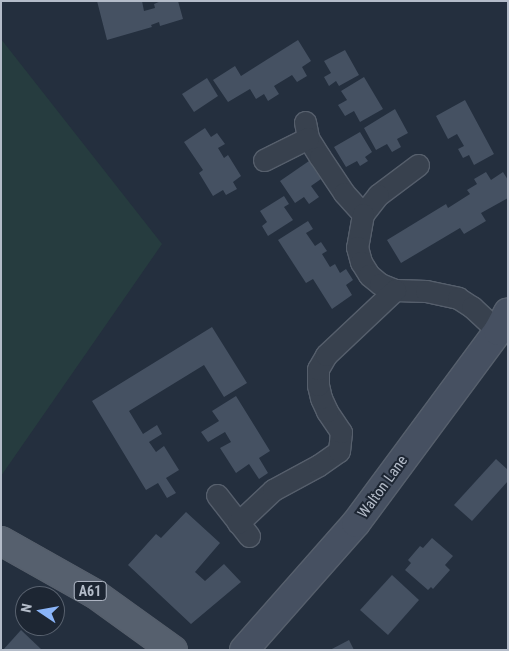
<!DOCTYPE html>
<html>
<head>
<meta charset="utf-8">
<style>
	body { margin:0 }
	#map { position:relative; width:509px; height:651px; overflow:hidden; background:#242f3e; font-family:"Roboto Condensed",sans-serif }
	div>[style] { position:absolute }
	.green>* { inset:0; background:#263c3f }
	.building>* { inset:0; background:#455162 }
	.roads { filter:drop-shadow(1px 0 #565f6c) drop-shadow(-1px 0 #565f6c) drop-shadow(0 1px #565f6c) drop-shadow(0 -1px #565f6c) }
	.street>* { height:21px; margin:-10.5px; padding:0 10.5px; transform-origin:10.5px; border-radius:10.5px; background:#38414e }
	.secondary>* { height:28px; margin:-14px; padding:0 14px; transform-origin:14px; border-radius:14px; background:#465061 }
	.primary>* { height:28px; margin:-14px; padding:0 14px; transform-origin:14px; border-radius:14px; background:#56606e }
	span { translate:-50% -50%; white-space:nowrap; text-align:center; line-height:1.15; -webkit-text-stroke:4px #1d2633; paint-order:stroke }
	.shield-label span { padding:1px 4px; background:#1d2633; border:1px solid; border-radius:4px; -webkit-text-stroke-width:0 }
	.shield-label { font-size:14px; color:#b4bcc9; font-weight:700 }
	.street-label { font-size:15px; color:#b4bcc9 }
	.frame { position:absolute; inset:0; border:2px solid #b4bcc9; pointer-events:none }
	.north { position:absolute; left:15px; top:586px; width:50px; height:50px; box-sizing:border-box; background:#1d2633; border:1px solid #59626f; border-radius:50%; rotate:282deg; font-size:14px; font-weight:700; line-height:20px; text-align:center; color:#b4bcc9 }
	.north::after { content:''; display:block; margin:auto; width:18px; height:22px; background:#8ab4f8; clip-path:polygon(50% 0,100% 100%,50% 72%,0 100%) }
</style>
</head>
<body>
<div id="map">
	<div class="green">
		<i style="clip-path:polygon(1px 39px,162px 244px,1px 476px)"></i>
	</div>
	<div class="building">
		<i style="clip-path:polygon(97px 1px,142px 1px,144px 11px,155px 8px,154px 4px,161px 1px,178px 1px,183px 19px,160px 26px,159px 22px,151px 25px,152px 27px,107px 40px)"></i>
		<i style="clip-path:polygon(298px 40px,311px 61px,302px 67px,307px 76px,297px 82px,292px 75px,274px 86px,279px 94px,268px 101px,264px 94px,256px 99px,250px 89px,228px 102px,213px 80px,235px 66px,241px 76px)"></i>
		<i style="clip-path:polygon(345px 50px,359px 75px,339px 86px,336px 81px,329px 86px,324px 77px,331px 73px,324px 61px)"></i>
		<i style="clip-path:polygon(364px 77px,383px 109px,360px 122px,354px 111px,345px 116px,338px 105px,347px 100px,341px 91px)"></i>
		<i style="clip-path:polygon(207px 78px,218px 96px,194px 112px,182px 94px)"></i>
		<i style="clip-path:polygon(465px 100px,494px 154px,474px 165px,469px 155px,463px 158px,458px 149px,464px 146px,457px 134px,448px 139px,436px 116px)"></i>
		<i style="clip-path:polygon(395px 109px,408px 133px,397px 139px,401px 147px,392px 152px,387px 144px,376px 150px,364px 128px)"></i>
		<i style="clip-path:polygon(205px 128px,211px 137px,217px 133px,225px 144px,218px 148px,224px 158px,228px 155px,241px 176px,233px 182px,237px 189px,226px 195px,223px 190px,213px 196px,199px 173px,203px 170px,184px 142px)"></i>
		<i style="clip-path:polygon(360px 132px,372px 152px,365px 157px,368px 161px,360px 166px,357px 161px,346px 167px,334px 147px)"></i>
		<i style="clip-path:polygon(309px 161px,321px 179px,311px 186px,319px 197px,309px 204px,304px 197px,295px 203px,280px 181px)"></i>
		<i style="clip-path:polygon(486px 172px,491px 180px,503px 172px,508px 180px,508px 198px,481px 213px,486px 221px,464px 234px,460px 228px,401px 263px,387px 240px,446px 204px,448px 208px,470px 194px,467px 190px,477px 184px,474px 179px)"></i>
		<i style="clip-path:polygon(284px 196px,289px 204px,284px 207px,293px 220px,268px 236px,262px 226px,267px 222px,260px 211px)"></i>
		<i style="clip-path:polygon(308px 221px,313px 229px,306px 233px,315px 246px,321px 242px,327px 251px,322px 254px,330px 267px,335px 264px,340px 273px,346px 269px,353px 280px,346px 285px,352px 295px,332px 309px,313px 279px,306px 283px,278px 240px)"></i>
		<i style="clip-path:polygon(212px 327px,247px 383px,224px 397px,204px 365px,129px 411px,143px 434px,157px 425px,162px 434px,149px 442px,156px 452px,164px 446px,179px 470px,166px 478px,176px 493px,167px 498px,158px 483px,146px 490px,92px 401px)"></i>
		<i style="clip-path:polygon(236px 396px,270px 451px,259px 458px,268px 473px,259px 479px,249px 464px,236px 473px,220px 448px,231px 442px,225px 432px,208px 442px,201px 432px,219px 421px,212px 411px)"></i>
		<i style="clip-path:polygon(496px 459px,508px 470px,508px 481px,472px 521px,454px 505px)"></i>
		<i style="clip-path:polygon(186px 512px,220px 543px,195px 572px,205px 581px,224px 564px,241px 582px,191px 624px,128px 565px,156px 534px,161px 538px)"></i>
		<i style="clip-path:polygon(432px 538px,453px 556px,445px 565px,450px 570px,433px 589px,431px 587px,428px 590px,405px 570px,411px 563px,408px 560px,420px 546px,423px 548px)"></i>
		<i style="clip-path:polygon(392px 575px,419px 600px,388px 635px,360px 610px)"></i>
		<i style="clip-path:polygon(21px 630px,42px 650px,3px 650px)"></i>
		<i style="clip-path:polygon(349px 640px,354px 650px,330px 650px)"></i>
	</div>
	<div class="roads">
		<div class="street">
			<i style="left:305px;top:122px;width:16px;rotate:79deg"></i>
			<i style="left:308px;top:138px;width:22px;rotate:58deg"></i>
			<i style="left:320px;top:157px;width:43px;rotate:56.3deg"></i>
			<i style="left:344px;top:193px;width:28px;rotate:48deg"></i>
			<i style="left:264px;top:160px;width:49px;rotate:-26.6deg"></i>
			<i style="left:418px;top:165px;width:50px;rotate:143.1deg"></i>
			<i style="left:378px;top:195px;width:24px;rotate:128deg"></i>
			<i style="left:363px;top:214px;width:34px;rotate:100deg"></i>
			<i style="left:357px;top:247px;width:16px;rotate:75deg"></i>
			<i style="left:361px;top:262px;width:15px;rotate:58deg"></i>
			<i style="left:369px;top:275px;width:14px;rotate:39deg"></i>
			<i style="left:380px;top:284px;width:16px;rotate:22deg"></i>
			<i style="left:395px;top:290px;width:31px;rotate:2deg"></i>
			<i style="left:426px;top:291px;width:33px;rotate:12deg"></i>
			<i style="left:458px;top:298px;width:17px;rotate:33deg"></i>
			<i style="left:472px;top:307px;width:35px;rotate:43deg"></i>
			<i style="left:217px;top:495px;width:52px;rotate:52deg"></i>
			<i style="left:238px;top:523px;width:48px;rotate:-43.3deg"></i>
			<i style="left:273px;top:490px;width:52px;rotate:-28.5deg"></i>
			<i style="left:319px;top:465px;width:24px;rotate:-35deg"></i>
			<i style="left:339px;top:451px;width:19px;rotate:-84deg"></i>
			<i style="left:341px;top:432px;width:25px;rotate:-124deg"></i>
			<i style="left:327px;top:411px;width:14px;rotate:-115deg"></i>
			<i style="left:321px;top:398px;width:13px;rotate:-103deg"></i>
			<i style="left:318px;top:385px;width:16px;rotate:-90deg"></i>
			<i style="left:318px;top:369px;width:16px;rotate:-60deg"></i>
			<i style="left:326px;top:355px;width:95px;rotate:-43.3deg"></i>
		</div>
		<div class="secondary">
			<i style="left:244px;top:650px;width:169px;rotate:-48.6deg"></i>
			<i style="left:356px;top:523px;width:239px;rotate:-53.5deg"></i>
			<i style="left:498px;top:331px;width:21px;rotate:-62deg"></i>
		</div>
		<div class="primary">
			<i style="left:1px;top:541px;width:108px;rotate:29.4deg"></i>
			<i style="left:95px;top:594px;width:96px;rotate:35.7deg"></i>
		</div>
	</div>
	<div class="shield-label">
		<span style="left:90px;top:591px">A61</span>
	</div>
	<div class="street-label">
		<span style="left:383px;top:487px;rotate:-54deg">Walton Lane</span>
	</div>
	<div class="frame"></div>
	<div class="north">N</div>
</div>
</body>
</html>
